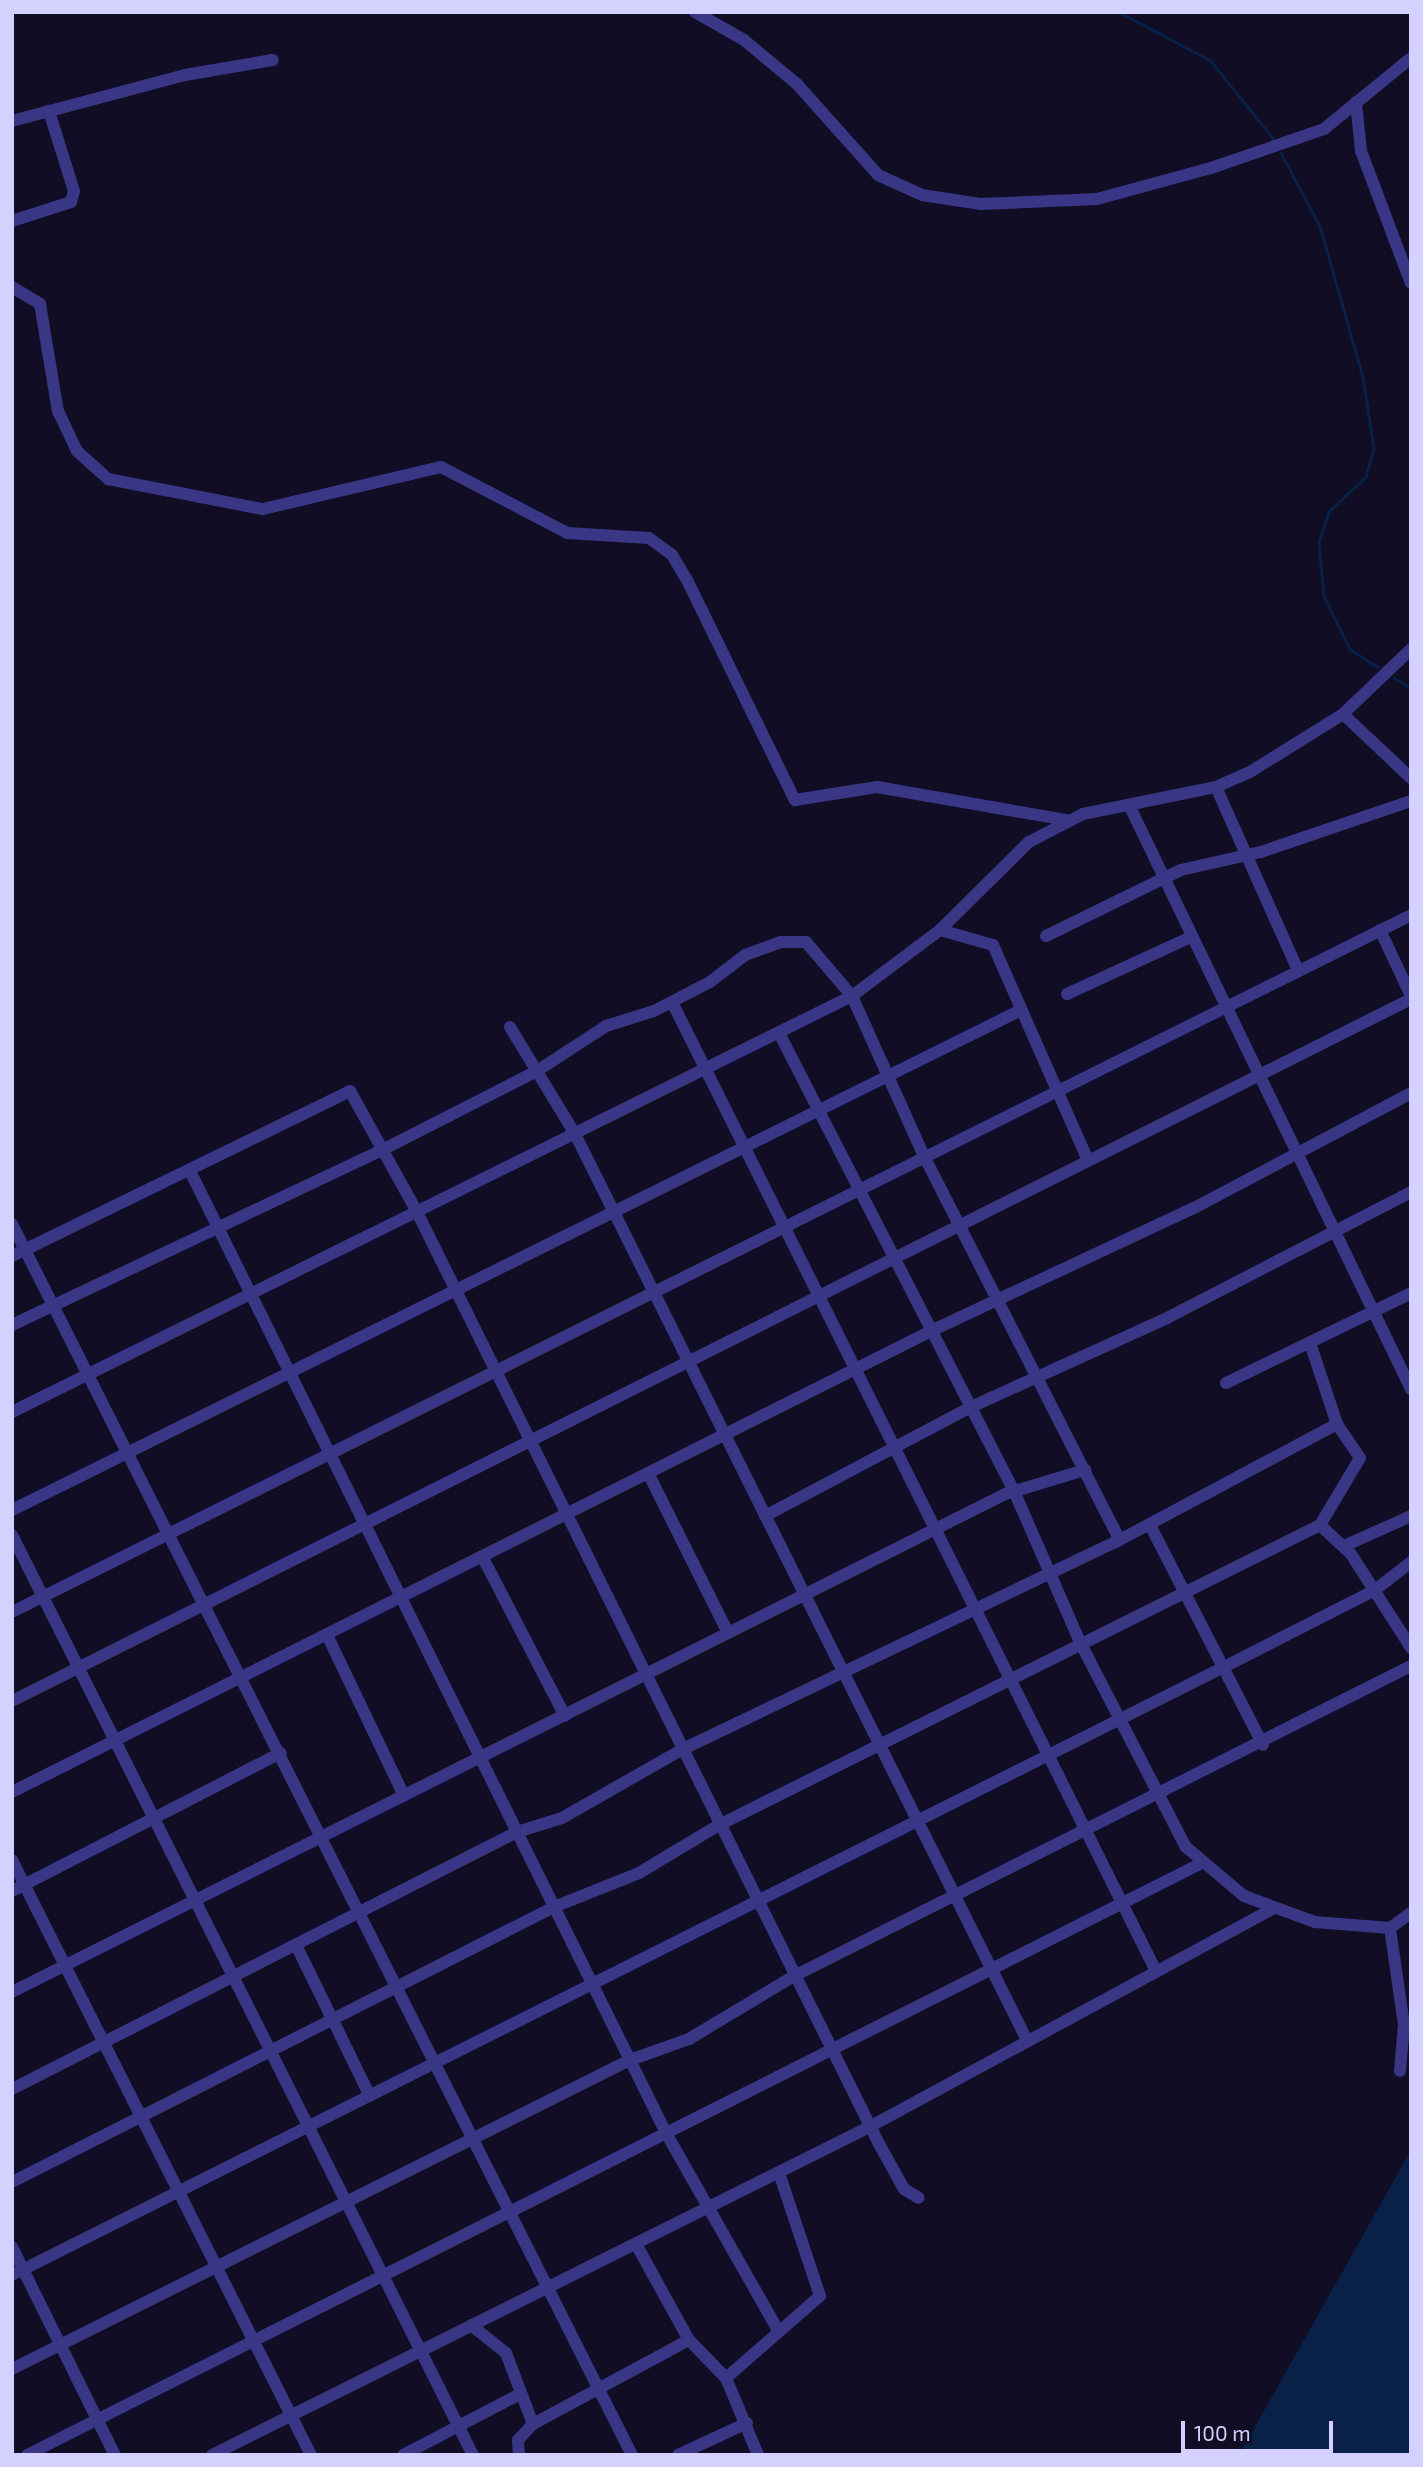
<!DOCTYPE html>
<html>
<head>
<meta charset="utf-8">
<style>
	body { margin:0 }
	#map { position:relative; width:1423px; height:2467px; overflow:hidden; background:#100d24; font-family:"Exo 2",sans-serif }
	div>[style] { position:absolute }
	.water>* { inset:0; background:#092146 }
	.stream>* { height:2.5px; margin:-1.25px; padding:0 1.25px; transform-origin:1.25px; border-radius:1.25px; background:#092146 }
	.minor>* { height:12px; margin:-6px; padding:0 6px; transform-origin:6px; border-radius:6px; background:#383685 }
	span { translate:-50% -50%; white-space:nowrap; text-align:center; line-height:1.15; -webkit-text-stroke:5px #100d24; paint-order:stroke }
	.frame { position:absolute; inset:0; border:14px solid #d4d0ff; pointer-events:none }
	.scale { position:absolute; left:1181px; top:2421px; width:152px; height:32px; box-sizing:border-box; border:4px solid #d4d0ff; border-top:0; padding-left:9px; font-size:21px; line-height:24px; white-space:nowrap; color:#d4d0ff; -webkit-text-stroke:5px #100d24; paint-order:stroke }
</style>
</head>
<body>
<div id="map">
	<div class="water">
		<i style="clip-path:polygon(1411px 2150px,1411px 2455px,1239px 2455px)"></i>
	</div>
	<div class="stream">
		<i style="left:1119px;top:12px;width:103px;rotate:27.8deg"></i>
		<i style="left:1210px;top:60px;width:100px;rotate:51.1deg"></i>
		<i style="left:1281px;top:153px;width:83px;rotate:61.9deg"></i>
		<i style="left:1320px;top:226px;width:157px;rotate:74.1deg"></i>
		<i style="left:1363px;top:377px;width:72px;rotate:81.2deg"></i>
		<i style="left:1374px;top:448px;width:30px;rotate:105deg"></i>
		<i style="left:1366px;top:477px;width:51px;rotate:136.6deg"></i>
		<i style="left:1329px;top:512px;width:32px;rotate:108deg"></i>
		<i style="left:1319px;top:542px;width:54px;rotate:84.7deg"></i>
		<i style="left:1324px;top:596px;width:59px;rotate:63.9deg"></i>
		<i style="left:1350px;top:649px;width:33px;rotate:33deg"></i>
		<i style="left:1394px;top:678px;width:20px;rotate:30deg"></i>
	</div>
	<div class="minor">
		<i style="left:695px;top:12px;width:56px;rotate:29.7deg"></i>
		<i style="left:744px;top:40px;width:69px;rotate:39.7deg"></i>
		<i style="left:797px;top:84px;width:122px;rotate:48.3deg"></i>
		<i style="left:878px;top:175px;width:48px;rotate:24.4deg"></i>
		<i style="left:922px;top:195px;width:60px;rotate:8.7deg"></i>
		<i style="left:981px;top:204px;width:116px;rotate:-2.5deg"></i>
		<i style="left:1097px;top:199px;width:118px;rotate:-15.2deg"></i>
		<i style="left:1211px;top:168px;width:120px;rotate:-19deg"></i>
		<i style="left:1324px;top:129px;width:112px;rotate:-39.2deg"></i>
		<i style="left:1356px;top:102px;width:49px;rotate:84.2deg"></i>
		<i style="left:1361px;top:151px;width:141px;rotate:69.3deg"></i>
		<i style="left:12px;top:121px;width:179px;rotate:-14.9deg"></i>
		<i style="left:185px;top:75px;width:89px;rotate:-9.7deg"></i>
		<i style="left:12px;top:221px;width:62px;rotate:-17.9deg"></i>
		<i style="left:71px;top:202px;width:11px;rotate:-75deg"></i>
		<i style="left:74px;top:191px;width:84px;rotate:-107.4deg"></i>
		<i style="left:12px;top:287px;width:33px;rotate:31deg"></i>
		<i style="left:40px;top:304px;width:109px;rotate:80.5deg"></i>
		<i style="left:58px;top:411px;width:44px;rotate:64.6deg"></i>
		<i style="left:77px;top:451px;width:42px;rotate:42.1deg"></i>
		<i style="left:108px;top:479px;width:158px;rotate:11deg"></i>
		<i style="left:263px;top:509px;width:183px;rotate:-13.3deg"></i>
		<i style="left:441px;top:467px;width:142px;rotate:27.6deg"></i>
		<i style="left:567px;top:533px;width:82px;rotate:3.5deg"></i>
		<i style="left:649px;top:538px;width:29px;rotate:36deg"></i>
		<i style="left:672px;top:555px;width:31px;rotate:59deg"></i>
		<i style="left:688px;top:582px;width:243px;rotate:63.9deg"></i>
		<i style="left:795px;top:800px;width:83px;rotate:-9deg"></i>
		<i style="left:877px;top:787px;width:193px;rotate:9.9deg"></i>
		<i style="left:1343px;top:714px;width:93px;rotate:43.3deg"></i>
		<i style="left:1216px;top:787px;width:201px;rotate:65.9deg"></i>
		<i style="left:1129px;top:805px;width:649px;rotate:64.23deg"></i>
		<i style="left:940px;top:930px;width:55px;rotate:15.8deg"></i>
		<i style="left:993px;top:945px;width:235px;rotate:66.2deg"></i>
		<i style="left:1380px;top:930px;width:73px;rotate:64.8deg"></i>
		<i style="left:1046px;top:936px;width:150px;rotate:-26.1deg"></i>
		<i style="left:1181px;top:870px;width:82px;rotate:-12.7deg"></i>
		<i style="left:1261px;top:852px;width:158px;rotate:-18.8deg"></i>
		<i style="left:1067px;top:994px;width:136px;rotate:-24.7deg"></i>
		<i style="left:672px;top:1002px;width:1083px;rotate:63.46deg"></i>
		<i style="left:510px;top:1027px;width:125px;rotate:58.7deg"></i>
		<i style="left:575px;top:1134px;width:1012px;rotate:63.49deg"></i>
		<i style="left:779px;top:1033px;width:515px;rotate:62.84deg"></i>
		<i style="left:1014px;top:1491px;width:167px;rotate:66.4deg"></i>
		<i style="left:1081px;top:1644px;width:229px;rotate:62.7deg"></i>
		<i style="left:1186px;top:1847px;width:76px;rotate:40.2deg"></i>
		<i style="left:1244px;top:1896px;width:76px;rotate:20.1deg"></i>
		<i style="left:1315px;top:1922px;width:75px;rotate:4.6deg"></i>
		<i style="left:1390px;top:1928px;width:26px;rotate:-36deg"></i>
		<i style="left:190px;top:1171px;width:1073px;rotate:63.67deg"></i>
		<i style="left:666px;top:2133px;width:224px;rotate:60.4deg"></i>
		<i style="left:12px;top:1224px;width:1378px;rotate:63.27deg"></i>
		<i style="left:12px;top:1256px;width:376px;rotate:-26deg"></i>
		<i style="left:350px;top:1091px;width:138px;rotate:61deg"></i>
		<i style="left:417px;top:1212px;width:1038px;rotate:63.63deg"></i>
		<i style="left:878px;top:2142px;width:54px;rotate:61deg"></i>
		<i style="left:904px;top:2189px;width:17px;rotate:31deg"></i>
		<i style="left:12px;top:1325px;width:412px;rotate:-25.3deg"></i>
		<i style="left:384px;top:1149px;width:172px;rotate:-27deg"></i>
		<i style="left:537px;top:1071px;width:82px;rotate:-33.1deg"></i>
		<i style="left:606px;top:1026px;width:50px;rotate:-17.4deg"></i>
		<i style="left:654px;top:1011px;width:63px;rotate:-27.4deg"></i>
		<i style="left:710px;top:982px;width:44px;rotate:-37.6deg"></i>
		<i style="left:745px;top:955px;width:38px;rotate:-20deg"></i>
		<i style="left:781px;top:942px;width:25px"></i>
		<i style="left:806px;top:942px;width:71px;rotate:49.6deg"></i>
		<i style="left:852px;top:996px;width:173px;rotate:65.8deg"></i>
		<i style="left:923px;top:1154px;width:433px;rotate:63deg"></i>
		<i style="left:1226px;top:1383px;width:206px;rotate:-25.9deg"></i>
		<i style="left:12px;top:1412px;width:937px;rotate:-26.35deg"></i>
		<i style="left:852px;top:996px;width:110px;rotate:-36.9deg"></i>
		<i style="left:940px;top:930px;width:125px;rotate:-44.7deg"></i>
		<i style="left:1029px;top:842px;width:61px;rotate:-27.4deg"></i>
		<i style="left:1083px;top:814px;width:136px;rotate:-11.5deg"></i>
		<i style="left:1216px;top:787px;width:37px;rotate:-24deg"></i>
		<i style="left:1250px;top:772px;width:110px;rotate:-31.9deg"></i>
		<i style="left:1343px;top:714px;width:94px;rotate:-43.7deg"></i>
		<i style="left:648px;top:1473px;width:179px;rotate:63.4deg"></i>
		<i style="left:12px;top:1510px;width:1124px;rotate:-26.36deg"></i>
		<i style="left:765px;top:1516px;width:233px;rotate:-27.9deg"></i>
		<i style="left:971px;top:1407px;width:215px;rotate:-24.4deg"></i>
		<i style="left:1167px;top:1318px;width:275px;rotate:-27.3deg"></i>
		<i style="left:1150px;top:1525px;width:247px;rotate:62.8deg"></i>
		<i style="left:1320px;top:1525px;width:42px;rotate:43.1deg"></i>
		<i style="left:1351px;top:1554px;width:112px;rotate:57.4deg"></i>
		<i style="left:12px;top:1535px;width:1029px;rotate:63.39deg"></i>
		<i style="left:1344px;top:1546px;width:73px;rotate:-24.1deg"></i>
		<i style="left:482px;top:1556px;width:180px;rotate:62.6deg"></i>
		<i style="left:12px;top:1612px;width:1563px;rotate:-26.48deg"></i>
		<i style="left:327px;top:1635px;width:178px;rotate:64.4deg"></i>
		<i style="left:12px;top:1701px;width:1565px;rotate:-26.65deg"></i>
		<i style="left:12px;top:1792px;width:1028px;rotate:-26.64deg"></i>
		<i style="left:931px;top:1331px;width:290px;rotate:-25.1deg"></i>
		<i style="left:1194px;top:1208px;width:246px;rotate:-27.9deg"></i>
		<i style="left:12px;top:1860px;width:666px;rotate:63.32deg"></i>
		<i style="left:12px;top:1891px;width:302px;rotate:-27.2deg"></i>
		<i style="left:1390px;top:1928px;width:98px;rotate:81.8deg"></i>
		<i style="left:1404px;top:2025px;width:46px;rotate:95deg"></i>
		<i style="left:296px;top:1945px;width:168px;rotate:63.9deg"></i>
		<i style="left:12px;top:1992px;width:1111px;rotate:-26.63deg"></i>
		<i style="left:1005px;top:1494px;width:84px;rotate:-16.7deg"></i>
		<i style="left:12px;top:2089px;width:567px;rotate:-26.97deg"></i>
		<i style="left:517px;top:1832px;width:47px;rotate:-17.3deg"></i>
		<i style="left:562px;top:1818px;width:137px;rotate:-29.7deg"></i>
		<i style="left:681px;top:1750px;width:480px;rotate:-25.6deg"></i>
		<i style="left:1114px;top:1543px;width:253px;rotate:-28.1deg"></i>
		<i style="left:12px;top:2182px;width:608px;rotate:-26.9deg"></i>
		<i style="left:554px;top:1907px;width:92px;rotate:-21.8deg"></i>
		<i style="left:639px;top:1873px;width:93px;rotate:-31deg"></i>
		<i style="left:719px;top:1825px;width:672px;rotate:-26.53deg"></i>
		<i style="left:1320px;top:1525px;width:78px;rotate:-59.2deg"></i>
		<i style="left:1360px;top:1458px;width:41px;rotate:-124.1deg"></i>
		<i style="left:1337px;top:1424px;width:85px;rotate:-108.4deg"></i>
		<i style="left:636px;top:2244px;width:110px;rotate:61.1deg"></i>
		<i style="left:689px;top:2340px;width:53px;rotate:45.8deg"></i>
		<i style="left:726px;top:2378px;width:83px;rotate:67.4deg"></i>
		<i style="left:12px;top:2247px;width:232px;rotate:63.7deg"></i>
		<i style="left:12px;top:2275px;width:1356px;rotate:-26.64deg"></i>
		<i style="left:1224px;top:1667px;width:169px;rotate:-27deg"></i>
		<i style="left:1375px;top:1590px;width:46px;rotate:-37.9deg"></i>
		<i style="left:471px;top:2325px;width:45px;rotate:38.7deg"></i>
		<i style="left:506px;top:2353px;width:76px;rotate:69.2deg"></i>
		<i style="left:12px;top:2369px;width:691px;rotate:-26.57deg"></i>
		<i style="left:630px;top:2060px;width:63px;rotate:-19.6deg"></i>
		<i style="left:689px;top:2039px;width:122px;rotate:-31deg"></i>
		<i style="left:794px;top:1976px;width:690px;rotate:-26.68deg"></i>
		<i style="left:726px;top:2378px;width:125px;rotate:-41.1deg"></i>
		<i style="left:820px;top:2296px;width:130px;rotate:-108.4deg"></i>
		<i style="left:27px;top:2455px;width:1313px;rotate:-26.74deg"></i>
		<i style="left:212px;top:2455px;width:737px;rotate:-26.53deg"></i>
		<i style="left:871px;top:2126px;width:459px;rotate:-28.4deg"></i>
		<i style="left:403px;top:2455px;width:132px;rotate:-27.5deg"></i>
		<i style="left:519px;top:2455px;width:15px;rotate:-94deg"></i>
		<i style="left:518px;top:2440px;width:22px;rotate:-47deg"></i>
		<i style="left:533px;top:2424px;width:177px;rotate:-28.3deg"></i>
		<i style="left:678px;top:2455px;width:76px;rotate:-24.9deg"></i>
	</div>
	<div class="frame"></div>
	<div class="scale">100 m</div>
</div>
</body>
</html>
